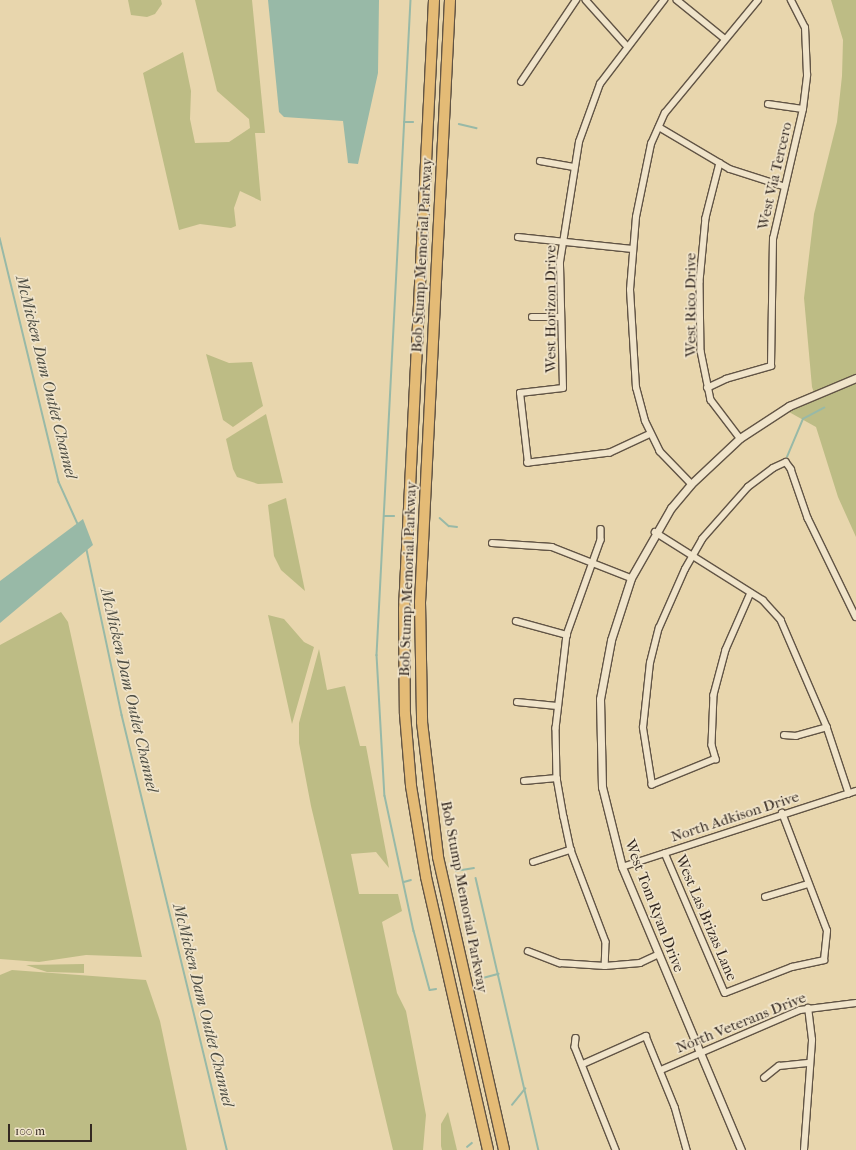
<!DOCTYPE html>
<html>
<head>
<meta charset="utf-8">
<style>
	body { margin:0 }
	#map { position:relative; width:856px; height:1150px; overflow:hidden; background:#e8d6ad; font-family:"IM FELL French Canon",serif }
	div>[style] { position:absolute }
	.green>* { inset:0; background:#bdbc85 }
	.water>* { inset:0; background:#98b9a7 }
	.stream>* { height:1.5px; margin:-0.75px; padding:0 0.75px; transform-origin:0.75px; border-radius:0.75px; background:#98b9a7 }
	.roads { filter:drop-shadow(1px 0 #615445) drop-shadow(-1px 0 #615445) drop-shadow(0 1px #615445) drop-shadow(0 -1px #615445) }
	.street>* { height:5.5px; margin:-2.75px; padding:0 2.75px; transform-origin:2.75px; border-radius:2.75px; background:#f0e4ca }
	.secondary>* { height:7px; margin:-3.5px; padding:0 3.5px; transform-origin:3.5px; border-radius:3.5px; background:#f0e4ca }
	.highway>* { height:10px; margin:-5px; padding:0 5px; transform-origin:5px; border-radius:5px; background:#e4bb76 }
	span { translate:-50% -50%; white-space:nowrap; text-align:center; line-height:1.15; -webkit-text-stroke:3.5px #f0e4ca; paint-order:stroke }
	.street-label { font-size:15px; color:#342922 }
	.water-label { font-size:16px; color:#4d4d43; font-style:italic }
	.scale { position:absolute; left:8px; top:1124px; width:84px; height:18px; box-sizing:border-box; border:2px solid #342922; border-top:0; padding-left:5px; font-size:12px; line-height:14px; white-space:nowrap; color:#342922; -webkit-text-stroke:3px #f0e4ca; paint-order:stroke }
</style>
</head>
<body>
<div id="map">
	<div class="green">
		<i style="clip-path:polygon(128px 0,161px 0,162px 4px,155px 14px,147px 17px,131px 15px)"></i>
		<i style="clip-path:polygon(195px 0,252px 0,265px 133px,255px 133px,261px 201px,240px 191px,234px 208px,236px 226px,231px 228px,200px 224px,179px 230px,143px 73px,183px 52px,191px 91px,190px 119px,195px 143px,229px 142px,250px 128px,249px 119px,217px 91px)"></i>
		<i style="clip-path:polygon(831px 0,856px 0,856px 537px,838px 497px,816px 427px,789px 412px,816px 398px,812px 387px,804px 298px,814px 214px,837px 122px,842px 76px,843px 40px)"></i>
		<i style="clip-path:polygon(206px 354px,229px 363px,252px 362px,263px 406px,233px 427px,223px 420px)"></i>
		<i style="clip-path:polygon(266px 414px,283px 483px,258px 484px,237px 477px,233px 469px,226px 439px)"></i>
		<i style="clip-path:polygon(286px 498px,305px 591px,281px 570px,274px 556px,268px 505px)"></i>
		<i style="clip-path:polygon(61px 612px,68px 622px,142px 957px,86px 955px,39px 962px,0 959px,0 645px)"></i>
		<i style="clip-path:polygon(268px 615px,284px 619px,304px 642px,314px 647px,292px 724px)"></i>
		<i style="clip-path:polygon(319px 649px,327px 690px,345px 686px,360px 746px,366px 746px,389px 868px,376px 852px,351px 854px,359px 894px,398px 894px,402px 911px,382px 922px,397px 993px,406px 1011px,426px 1115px,423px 1150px,393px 1150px,311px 806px,299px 743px,299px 723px)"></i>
		<i style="clip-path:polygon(84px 964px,84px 973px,47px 972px,26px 965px)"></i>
		<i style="clip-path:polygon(12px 970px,146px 980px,160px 1021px,187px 1150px,0 1150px,0 975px)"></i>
		<i style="clip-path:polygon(448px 1112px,457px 1150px,442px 1150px,441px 1146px,441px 1124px)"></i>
	</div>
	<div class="water">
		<i style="clip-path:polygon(268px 0,379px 0,378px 73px,358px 164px,348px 163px,343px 121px,284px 117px,279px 112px)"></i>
		<i style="clip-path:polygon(83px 519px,93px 545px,0 623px,0 581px)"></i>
	</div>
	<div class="stream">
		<i style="left:411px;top:0;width:656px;rotate:92.97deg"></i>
		<i style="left:377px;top:655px;width:141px;rotate:86.8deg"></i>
		<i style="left:385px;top:796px;width:138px;rotate:77.9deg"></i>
		<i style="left:414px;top:931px;width:61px;rotate:74.8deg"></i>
		<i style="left:430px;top:990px;width:6px;rotate:-9deg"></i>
		<i style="left:404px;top:122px;width:9px"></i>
		<i style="left:459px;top:124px;width:18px;rotate:13deg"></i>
		<i style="left:0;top:238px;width:251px;rotate:76.4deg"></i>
		<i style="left:59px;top:482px;width:46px;rotate:65.7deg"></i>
		<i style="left:787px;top:457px;width:41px;rotate:-67.2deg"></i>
		<i style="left:803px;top:419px;width:24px;rotate:-28deg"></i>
		<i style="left:384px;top:516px;width:10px"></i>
		<i style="left:440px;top:518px;width:12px;rotate:42deg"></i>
		<i style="left:449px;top:526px;width:8px;rotate:7deg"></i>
		<i style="left:87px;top:550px;width:169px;rotate:78deg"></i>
		<i style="left:122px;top:715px;width:447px;rotate:76.4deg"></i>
		<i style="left:456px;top:871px;width:18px;rotate:-9deg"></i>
		<i style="left:476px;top:878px;width:279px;rotate:77deg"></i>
		<i style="left:404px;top:882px;width:7px;rotate:-16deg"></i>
		<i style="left:483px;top:978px;width:16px;rotate:-15deg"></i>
		<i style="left:512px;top:1105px;width:21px;rotate:-51deg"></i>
		<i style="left:467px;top:1147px;width:6px;rotate:-39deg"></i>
	</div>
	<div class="roads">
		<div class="street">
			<i style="left:586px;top:0;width:62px;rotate:48.3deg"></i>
			<i style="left:677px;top:0;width:60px;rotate:39deg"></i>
			<i style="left:521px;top:82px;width:99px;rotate:-56.1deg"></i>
			<i style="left:768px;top:104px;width:35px;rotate:8deg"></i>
			<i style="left:659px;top:127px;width:82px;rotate:30.6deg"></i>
			<i style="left:730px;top:169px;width:56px;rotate:17.8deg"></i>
			<i style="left:540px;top:161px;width:34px;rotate:10deg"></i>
			<i style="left:720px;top:163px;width:57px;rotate:104.3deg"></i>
			<i style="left:706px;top:218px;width:64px;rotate:95.4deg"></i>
			<i style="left:700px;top:282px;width:69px;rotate:89.2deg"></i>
			<i style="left:701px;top:351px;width:50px;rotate:78.5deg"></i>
			<i style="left:711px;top:400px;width:48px;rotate:52.7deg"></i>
			<i style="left:518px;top:237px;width:115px;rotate:6deg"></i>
			<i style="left:532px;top:317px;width:27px"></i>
			<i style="left:707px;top:388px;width:21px;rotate:-25deg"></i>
			<i style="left:726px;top:379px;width:47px;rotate:-16.1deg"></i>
			<i style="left:771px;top:366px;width:127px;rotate:-89.1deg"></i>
			<i style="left:773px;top:239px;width:133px;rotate:-77deg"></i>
			<i style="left:803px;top:109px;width:34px;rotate:-83deg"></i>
			<i style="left:807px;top:75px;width:47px;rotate:-92.4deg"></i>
			<i style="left:805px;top:28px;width:31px;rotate:-117deg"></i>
			<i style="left:651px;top:434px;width:45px;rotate:155.1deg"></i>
			<i style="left:610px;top:453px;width:83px;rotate:173deg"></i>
			<i style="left:528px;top:463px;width:70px;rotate:-96.5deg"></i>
			<i style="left:520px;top:393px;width:43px;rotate:-6.6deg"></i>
			<i style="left:563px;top:388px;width:126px;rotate:-91.4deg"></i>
			<i style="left:560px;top:262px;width:121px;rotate:-81deg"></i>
			<i style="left:579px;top:142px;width:62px;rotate:-70.1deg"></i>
			<i style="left:600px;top:84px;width:106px;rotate:-52.7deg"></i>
			<i style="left:691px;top:484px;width:45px;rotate:-134.1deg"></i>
			<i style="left:660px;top:452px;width:34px;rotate:-116deg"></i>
			<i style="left:645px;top:421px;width:34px;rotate:-105deg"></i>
			<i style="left:636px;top:388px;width:98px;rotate:-93.5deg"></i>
			<i style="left:630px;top:290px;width:73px;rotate:-85.3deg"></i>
			<i style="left:636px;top:217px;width:75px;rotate:-78.4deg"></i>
			<i style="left:651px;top:144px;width:34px;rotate:-66deg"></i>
			<i style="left:665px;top:113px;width:146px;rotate:-50.5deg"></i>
			<i style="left:601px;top:529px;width:11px;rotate:90deg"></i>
			<i style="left:601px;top:540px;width:101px;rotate:109.7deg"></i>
			<i style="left:567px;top:635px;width:94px;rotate:96.7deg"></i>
			<i style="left:556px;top:728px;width:50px;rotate:88.9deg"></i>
			<i style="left:557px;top:778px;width:40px;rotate:80deg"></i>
			<i style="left:564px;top:817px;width:34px;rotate:78deg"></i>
			<i style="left:571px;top:850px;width:98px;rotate:69.2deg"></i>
			<i style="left:606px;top:942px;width:24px;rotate:92deg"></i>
			<i style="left:655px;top:532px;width:128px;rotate:32.2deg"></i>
			<i style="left:763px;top:600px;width:27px;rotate:48deg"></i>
			<i style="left:781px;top:620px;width:116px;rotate:66.7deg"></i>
			<i style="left:827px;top:727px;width:70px;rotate:71.6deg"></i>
			<i style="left:492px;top:543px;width:60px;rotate:3.8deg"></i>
			<i style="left:552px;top:547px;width:85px;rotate:21.4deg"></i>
			<i style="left:751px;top:593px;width:62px;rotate:113.7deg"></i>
			<i style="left:726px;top:650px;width:47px;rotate:104.9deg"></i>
			<i style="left:714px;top:695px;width:50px;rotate:92.3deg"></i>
			<i style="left:712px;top:745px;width:15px;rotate:74deg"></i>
			<i style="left:716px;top:759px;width:69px;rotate:157.9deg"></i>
			<i style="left:652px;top:785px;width:58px;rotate:-99deg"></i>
			<i style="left:643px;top:728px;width:65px;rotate:-83.9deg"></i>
			<i style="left:650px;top:663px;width:36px;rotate:-76deg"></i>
			<i style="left:659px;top:628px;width:64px;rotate:-66.2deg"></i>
			<i style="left:685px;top:569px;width:34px;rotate:-60deg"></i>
			<i style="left:702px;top:539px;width:69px;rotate:-48.5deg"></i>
			<i style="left:748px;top:487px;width:31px;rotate:-37deg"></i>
			<i style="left:773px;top:468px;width:14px;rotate:-25deg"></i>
			<i style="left:786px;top:462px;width:9px;rotate:54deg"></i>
			<i style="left:791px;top:469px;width:52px;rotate:70.9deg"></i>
			<i style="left:808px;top:518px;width:110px;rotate:64.1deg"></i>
			<i style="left:516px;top:621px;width:53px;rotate:15.4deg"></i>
			<i style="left:517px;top:702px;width:40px;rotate:5.7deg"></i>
			<i style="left:784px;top:735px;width:12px;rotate:5deg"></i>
			<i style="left:796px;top:736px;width:32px;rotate:-16deg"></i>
			<i style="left:524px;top:781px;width:33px;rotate:-5deg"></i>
			<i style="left:665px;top:853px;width:152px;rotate:66.8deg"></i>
			<i style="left:725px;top:993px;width:72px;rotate:-21.2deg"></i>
			<i style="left:792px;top:967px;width:33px;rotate:-12deg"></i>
			<i style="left:824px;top:960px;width:29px;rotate:-84deg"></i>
			<i style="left:827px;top:931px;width:126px;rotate:-110.9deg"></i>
			<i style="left:533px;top:862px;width:40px;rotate:-18deg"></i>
			<i style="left:622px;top:867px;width:246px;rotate:-18deg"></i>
			<i style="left:765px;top:897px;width:45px;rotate:-16.8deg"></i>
			<i style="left:528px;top:951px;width:34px;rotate:21deg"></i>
			<i style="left:560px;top:963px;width:45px;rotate:3.8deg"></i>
			<i style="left:605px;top:966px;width:35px;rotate:-5deg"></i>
			<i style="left:640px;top:963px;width:21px;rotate:-25deg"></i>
			<i style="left:576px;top:1038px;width:9px;rotate:96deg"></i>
			<i style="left:575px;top:1047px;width:111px;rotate:68.3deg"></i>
			<i style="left:583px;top:1064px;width:69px;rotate:-24deg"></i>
			<i style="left:646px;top:1036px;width:77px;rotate:67.8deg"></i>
			<i style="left:675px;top:1107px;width:45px;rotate:74.4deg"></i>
			<i style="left:661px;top:1070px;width:151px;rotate:-23.3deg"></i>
			<i style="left:800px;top:1010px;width:56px;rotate:-7.1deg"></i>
			<i style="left:764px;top:1078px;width:19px;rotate:-39deg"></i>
			<i style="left:779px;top:1066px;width:31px;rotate:-6deg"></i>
			<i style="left:804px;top:1150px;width:110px;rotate:-85.8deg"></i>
			<i style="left:812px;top:1040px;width:32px;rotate:-97deg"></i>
		</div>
		<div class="secondary">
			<i style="left:741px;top:1150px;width:307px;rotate:-112.8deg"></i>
			<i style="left:622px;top:867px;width:82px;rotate:-104deg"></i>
			<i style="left:602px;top:787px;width:88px;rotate:-91.3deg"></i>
			<i style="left:600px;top:699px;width:60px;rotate:-79.4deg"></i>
			<i style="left:611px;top:640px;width:65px;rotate:-72.1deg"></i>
			<i style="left:631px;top:578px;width:81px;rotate:-60.3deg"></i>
			<i style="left:671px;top:508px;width:31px;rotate:-50deg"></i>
			<i style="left:691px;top:484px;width:67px;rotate:-43.2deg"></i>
			<i style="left:740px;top:438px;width:59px;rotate:-33.1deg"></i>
			<i style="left:789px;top:406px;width:73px;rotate:-22.7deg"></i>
		</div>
		<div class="highway">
			<i style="left:434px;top:0;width:610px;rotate:92.82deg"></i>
			<i style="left:404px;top:609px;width:105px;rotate:89.5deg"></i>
			<i style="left:405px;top:714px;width:72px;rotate:85.2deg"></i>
			<i style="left:411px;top:786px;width:92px;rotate:80.6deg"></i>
			<i style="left:426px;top:877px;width:280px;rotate:77.2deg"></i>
			<i style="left:450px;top:0;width:603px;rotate:92.85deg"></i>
			<i style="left:420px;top:602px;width:120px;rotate:89deg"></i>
			<i style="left:422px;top:722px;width:136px;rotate:83.2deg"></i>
			<i style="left:438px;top:857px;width:300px;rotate:77.3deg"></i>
		</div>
	</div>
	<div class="street-label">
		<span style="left:775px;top:176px;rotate:-77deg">West Via Tercero</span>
		<span style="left:422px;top:255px;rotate:-87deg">Bob Stump Memorial Parkway</span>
		<span style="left:691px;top:305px;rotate:-90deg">West Rico Drive</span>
		<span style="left:551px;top:309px;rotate:-90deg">West Horizon Drive</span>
		<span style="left:408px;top:579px;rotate:-88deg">Bob Stump Memorial Parkway</span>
		<span style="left:735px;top:817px;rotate:-18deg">North Adkison Drive</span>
		<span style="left:464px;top:897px;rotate:79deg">Bob Stump Memorial Parkway</span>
		<span style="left:654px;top:906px;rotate:69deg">West Tom Ryan Drive</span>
		<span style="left:706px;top:918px;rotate:67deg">West Las Brizas Lane</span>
		<span style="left:741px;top:1023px;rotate:-22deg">North Veterans Drive</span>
	</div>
	<div class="water-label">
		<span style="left:46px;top:377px;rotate:76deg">McMicken Dam Outlet Channel</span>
		<span style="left:129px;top:690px;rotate:77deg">McMicken Dam Outlet Channel</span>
		<span style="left:203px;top:1005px;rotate:76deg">McMicken Dam Outlet Channel</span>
	</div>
	<div class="scale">100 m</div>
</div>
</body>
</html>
